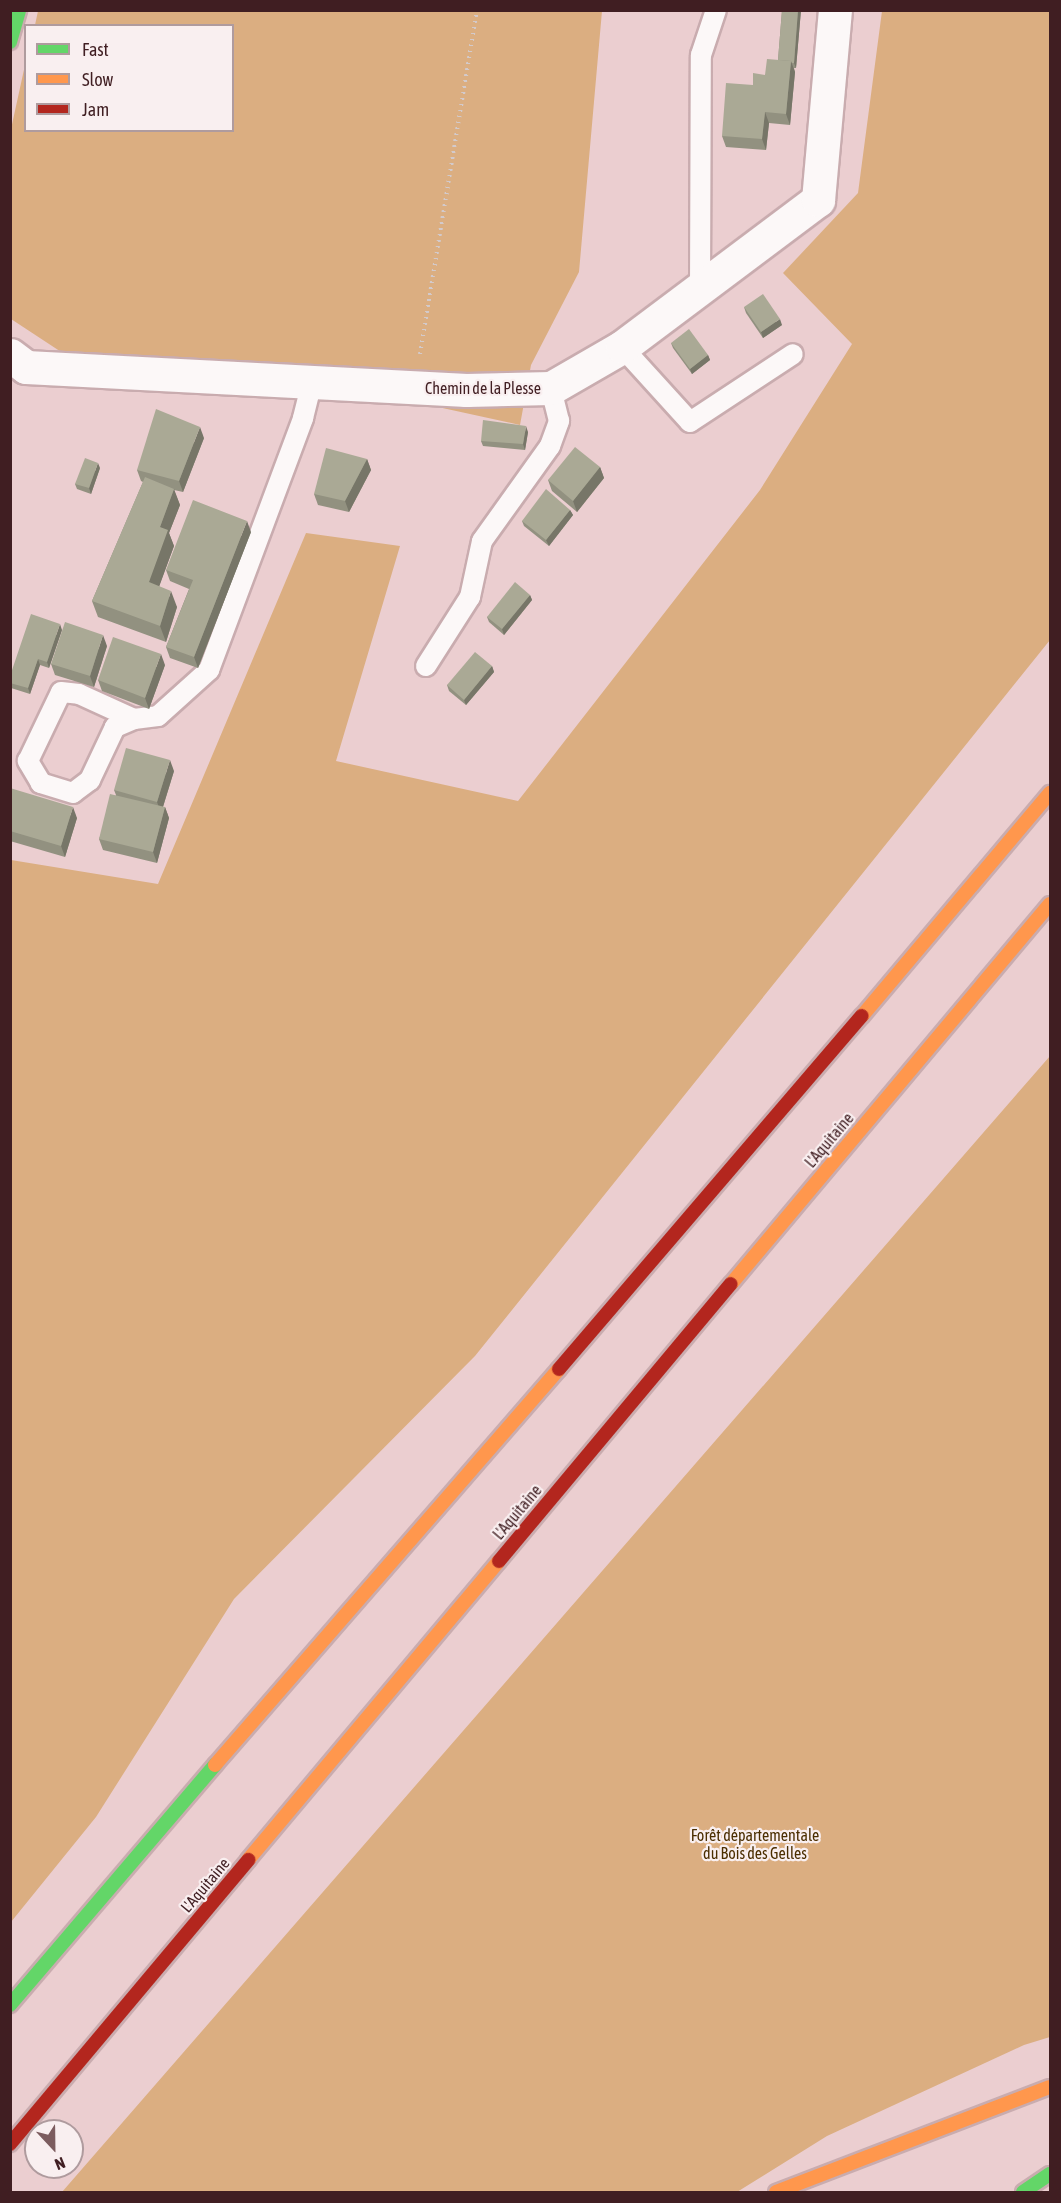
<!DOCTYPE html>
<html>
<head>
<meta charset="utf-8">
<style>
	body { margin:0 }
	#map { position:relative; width:1061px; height:2203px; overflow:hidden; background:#ebced0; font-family:"Asap Condensed",sans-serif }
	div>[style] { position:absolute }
	.forest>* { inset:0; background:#dbae81 }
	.path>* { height:4px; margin-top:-2px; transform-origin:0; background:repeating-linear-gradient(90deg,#d3cacb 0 1.5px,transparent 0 6px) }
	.roads { filter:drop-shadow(2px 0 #c9acaf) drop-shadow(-2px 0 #c9acaf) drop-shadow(0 2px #c9acaf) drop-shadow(0 -2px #c9acaf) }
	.lane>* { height:20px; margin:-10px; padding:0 10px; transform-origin:10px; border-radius:10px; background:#fcf8f8 }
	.street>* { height:33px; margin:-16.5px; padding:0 16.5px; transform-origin:16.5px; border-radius:16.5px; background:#fcf8f8 }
	.fast>* { height:14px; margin:-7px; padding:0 7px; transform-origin:7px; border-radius:7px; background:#63d668 }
	.slow>* { height:14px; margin:-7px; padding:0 7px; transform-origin:7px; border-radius:7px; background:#ff974d }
	.jam>* { height:14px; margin:-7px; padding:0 7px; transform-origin:7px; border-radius:7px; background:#b3261e }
	.wall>* { inset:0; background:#929180 }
	.shaded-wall>* { inset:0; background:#777668 }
	.building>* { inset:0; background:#aaa995 }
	span { translate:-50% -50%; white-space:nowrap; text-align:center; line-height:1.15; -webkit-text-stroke:4.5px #f9eff0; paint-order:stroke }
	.street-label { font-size:16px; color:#401e22 }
	.park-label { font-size:16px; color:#4b2e00 }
	.frame { position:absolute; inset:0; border:12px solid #401e22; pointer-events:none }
	.legend { position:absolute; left:24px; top:24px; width:210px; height:108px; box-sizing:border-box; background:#f9eff0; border:2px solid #af9b9e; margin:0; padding:8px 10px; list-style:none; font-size:18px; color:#401e22 }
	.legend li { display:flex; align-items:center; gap:12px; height:30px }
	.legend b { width:30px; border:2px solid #af9b9e }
	.north { position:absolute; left:24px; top:2119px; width:60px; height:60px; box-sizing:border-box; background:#f9eff0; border:2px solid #af9b9e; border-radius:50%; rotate:158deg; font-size:16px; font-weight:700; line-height:24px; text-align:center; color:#401e22 }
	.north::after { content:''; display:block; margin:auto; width:21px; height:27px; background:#7c5c5f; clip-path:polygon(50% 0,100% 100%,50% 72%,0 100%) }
</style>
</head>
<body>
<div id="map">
	<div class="forest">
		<i style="clip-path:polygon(38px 11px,602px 11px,579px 272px,531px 365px,520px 425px,415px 402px,119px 390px,11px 319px,11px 129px,25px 65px,26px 130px,232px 130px,232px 26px,35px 25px)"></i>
		<i style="clip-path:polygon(882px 11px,1050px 11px,1050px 640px,475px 1356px,234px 1599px,96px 1817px,11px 1922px,11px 860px,158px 884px,306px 533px,400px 546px,336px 761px,518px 801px,760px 490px,852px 344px,783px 273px,858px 193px)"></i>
		<i style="clip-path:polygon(1050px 1056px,1050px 2037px,1024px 2045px,827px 2136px,737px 2192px,62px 2192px)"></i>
	</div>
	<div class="path">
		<i style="left:420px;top:354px;width:349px;rotate:-80.6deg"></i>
	</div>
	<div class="roads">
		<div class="lane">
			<i style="left:700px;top:290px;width:235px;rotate:-89.8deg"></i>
			<i style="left:701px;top:55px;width:47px;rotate:-71.6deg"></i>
			<i style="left:622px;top:347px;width:101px;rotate:47.8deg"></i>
			<i style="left:690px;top:422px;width:123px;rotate:-33.4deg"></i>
			<i style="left:426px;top:666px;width:82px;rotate:-57.5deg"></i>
			<i style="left:470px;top:597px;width:57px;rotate:-77.9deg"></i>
			<i style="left:482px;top:541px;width:117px;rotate:-54.4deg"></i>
			<i style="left:550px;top:446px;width:27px;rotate:-70deg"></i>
			<i style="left:559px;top:421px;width:34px;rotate:-104deg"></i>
			<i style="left:134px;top:719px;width:21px;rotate:157deg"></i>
			<i style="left:115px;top:727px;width:59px;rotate:115.3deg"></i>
			<i style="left:90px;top:780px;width:21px;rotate:143deg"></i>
			<i style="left:73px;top:793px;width:34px;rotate:-163deg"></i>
			<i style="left:41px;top:783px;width:26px;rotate:-121deg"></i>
			<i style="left:28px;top:761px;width:76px;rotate:-64.4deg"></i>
			<i style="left:61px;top:692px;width:18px;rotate:6deg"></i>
			<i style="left:79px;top:694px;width:60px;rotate:24.4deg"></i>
			<i style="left:134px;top:719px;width:24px;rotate:-7deg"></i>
			<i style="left:158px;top:716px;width:69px;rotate:-42deg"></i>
			<i style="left:209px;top:670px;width:269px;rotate:-69.5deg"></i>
			<i style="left:303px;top:418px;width:37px;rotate:-76deg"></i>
		</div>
		<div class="street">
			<i style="left:10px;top:355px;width:20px;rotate:37deg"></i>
			<i style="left:26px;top:367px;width:441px;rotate:3deg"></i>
			<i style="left:466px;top:390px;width:85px;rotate:-1.3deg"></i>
			<i style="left:551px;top:388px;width:82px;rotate:-30deg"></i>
			<i style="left:622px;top:347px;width:245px;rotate:-36.9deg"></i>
			<i style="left:818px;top:200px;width:191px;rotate:-84.9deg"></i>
		</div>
		<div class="fast">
			<i style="left:10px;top:42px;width:33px;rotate:-74deg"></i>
			<i style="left:10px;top:2005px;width:316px;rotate:-49.5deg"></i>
			<i style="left:1023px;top:2192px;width:32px;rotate:-34deg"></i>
		</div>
		<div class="slow">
			<i style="left:862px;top:1016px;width:292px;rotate:-49.9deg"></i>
			<i style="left:731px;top:1284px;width:496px;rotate:-50deg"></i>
			<i style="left:215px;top:1765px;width:525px;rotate:-49.02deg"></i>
			<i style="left:248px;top:1860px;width:390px;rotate:-50deg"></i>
			<i style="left:776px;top:2192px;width:293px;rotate:-21deg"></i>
		</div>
		<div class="jam">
			<i style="left:559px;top:1369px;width:465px;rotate:-49.4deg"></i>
			<i style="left:499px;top:1561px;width:361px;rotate:-50.1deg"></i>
			<i style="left:10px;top:2144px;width:371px;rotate:-50deg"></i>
		</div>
	</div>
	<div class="wall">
		<i style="clip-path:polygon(782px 10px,801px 10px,796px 68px,794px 68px,795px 72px,790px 125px,769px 123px,766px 150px,726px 147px,722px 136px,753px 85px,765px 75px,778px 60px)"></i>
		<i style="clip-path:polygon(744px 307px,782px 325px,763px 338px,746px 313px)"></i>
		<i style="clip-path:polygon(671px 343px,708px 355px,710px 360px,692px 374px,673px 348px)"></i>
		<i style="clip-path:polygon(528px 432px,525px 450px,483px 446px,481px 441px)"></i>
		<i style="clip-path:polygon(204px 438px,183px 492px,174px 490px,180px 505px,169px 533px,174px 546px,159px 586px,177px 607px,166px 642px,98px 617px,92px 601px,143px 482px,141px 481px,137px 470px)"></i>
		<i style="clip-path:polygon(367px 459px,371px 470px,349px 512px,318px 505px,314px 494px)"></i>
		<i style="clip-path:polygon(600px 467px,604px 478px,577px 512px,552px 491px,548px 480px)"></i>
		<i style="clip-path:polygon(100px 468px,91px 494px,77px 489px,75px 484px)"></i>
		<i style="clip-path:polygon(570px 510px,573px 515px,549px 546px,524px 526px,522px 521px)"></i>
		<i style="clip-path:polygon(251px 532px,198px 668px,170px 658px,166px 647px,189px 589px,170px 581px,166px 570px)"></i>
		<i style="clip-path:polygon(530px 595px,532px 600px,504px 635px,489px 622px,487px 617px)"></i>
		<i style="clip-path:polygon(62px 630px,49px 668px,40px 665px,30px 694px,11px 688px,10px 676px)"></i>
		<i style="clip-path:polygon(107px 646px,94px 687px,55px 675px,51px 664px)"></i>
		<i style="clip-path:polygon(165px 665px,149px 709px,102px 691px,98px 680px)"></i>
		<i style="clip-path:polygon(492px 666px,494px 672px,466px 705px,449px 691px,447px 685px)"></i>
		<i style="clip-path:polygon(174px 771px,163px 807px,165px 807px,169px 818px,157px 863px,103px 850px,99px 839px,116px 795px,114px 790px)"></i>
		<i style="clip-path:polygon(10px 788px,77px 818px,65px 857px,10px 841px)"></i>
	</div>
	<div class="shaded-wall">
		<i style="clip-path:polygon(798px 10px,801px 10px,796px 68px,794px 63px)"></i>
		<i style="clip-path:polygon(791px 61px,795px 72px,790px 125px,786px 114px)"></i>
		<i style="clip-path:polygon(765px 112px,769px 123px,766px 150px,762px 139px)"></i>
		<i style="clip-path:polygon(780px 319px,782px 325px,763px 338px,761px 332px)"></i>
		<i style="clip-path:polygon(708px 355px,710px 360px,692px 374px,690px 369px)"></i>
		<i style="clip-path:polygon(526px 426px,528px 432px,525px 450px,523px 444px)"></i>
		<i style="clip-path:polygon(200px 427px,204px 438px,183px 492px,179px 481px)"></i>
		<i style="clip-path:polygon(367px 459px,371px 470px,349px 512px,345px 501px)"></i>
		<i style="clip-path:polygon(98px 463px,100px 468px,91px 494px,89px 488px)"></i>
		<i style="clip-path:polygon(600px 467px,604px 478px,577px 512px,573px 501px)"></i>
		<i style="clip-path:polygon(174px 489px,180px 505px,169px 533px,174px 546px,155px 598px,149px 582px,160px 527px)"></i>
		<i style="clip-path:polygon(570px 510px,573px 515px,549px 546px,546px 540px)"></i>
		<i style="clip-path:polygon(247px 521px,251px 532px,198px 668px,194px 657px)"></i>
		<i style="clip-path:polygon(171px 591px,177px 607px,166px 642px,160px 626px)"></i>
		<i style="clip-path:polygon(530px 595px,532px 600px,504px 635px,502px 629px)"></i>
		<i style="clip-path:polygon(60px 624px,62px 630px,49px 668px,47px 662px)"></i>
		<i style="clip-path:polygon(103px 635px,107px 646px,94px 687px,90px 676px)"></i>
		<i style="clip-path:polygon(161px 654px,165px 665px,149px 709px,145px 698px)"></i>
		<i style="clip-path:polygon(38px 659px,40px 665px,30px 694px,28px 688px)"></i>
		<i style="clip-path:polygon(492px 666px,494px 672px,466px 705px,464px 700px)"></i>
		<i style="clip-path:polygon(170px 760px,174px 771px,161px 813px,157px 802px)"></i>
		<i style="clip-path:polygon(73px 807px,77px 818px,65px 857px,61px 846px)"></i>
		<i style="clip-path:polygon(165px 807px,169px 818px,157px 863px,153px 852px)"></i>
	</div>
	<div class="building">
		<i style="clip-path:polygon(782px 10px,798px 10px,794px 63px,792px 63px,791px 61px,778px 60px)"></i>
		<i style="clip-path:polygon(767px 59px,791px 61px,786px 114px,765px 112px,762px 139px,722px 136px,726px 83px,753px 85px,753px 73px,765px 75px)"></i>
		<i style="clip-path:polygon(763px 294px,780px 319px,761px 332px,744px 307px)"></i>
		<i style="clip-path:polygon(689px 329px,708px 355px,690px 369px,671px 343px)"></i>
		<i style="clip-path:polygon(156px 409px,200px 427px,179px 481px,137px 470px)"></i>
		<i style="clip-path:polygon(483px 420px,526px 426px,523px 444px,481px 441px)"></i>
		<i style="clip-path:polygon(575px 447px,600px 467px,573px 501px,548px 480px)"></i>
		<i style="clip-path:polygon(326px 448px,367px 459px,345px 501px,314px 494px)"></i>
		<i style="clip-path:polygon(85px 458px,98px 463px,89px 488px,75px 484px)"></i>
		<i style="clip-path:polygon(145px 477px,174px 489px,160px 527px,168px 530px,149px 582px,171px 591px,160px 626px,92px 601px)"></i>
		<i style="clip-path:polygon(546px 489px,570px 510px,546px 540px,522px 521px)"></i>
		<i style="clip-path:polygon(193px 500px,247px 521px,194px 657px,166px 647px,193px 580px,166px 570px)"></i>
		<i style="clip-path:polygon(515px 582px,530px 595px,502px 629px,487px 617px)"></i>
		<i style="clip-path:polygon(31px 614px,60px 624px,47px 662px,38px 659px,28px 688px,10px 683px,10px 676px)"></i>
		<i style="clip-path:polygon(65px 622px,103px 635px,90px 676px,51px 664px)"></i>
		<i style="clip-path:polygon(113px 637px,161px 654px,145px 698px,98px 680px)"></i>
		<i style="clip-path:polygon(475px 652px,492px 666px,464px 700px,447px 685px)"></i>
		<i style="clip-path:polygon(126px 748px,170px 760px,157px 802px,114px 790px)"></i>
		<i style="clip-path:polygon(10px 788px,73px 807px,61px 846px,10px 831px)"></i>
		<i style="clip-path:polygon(110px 794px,165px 807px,153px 852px,99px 839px)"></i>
	</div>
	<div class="street-label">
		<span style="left:483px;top:388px">Chemin de la Plesse</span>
		<span style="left:829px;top:1140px;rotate:-50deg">L'Aquitaine</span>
		<span style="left:517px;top:1512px;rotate:-50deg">L'Aquitaine</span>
		<span style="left:205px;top:1885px;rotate:-50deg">L'Aquitaine</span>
	</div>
	<div class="park-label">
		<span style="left:755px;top:1844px">Forêt départementale<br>du Bois des Gelles</span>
	</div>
	<div class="frame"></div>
	<ul class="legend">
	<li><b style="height:8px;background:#63d668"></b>Fast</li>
	<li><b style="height:8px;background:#ff974d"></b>Slow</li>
	<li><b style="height:8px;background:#b3261e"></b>Jam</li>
	</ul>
	<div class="north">N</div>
</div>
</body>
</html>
